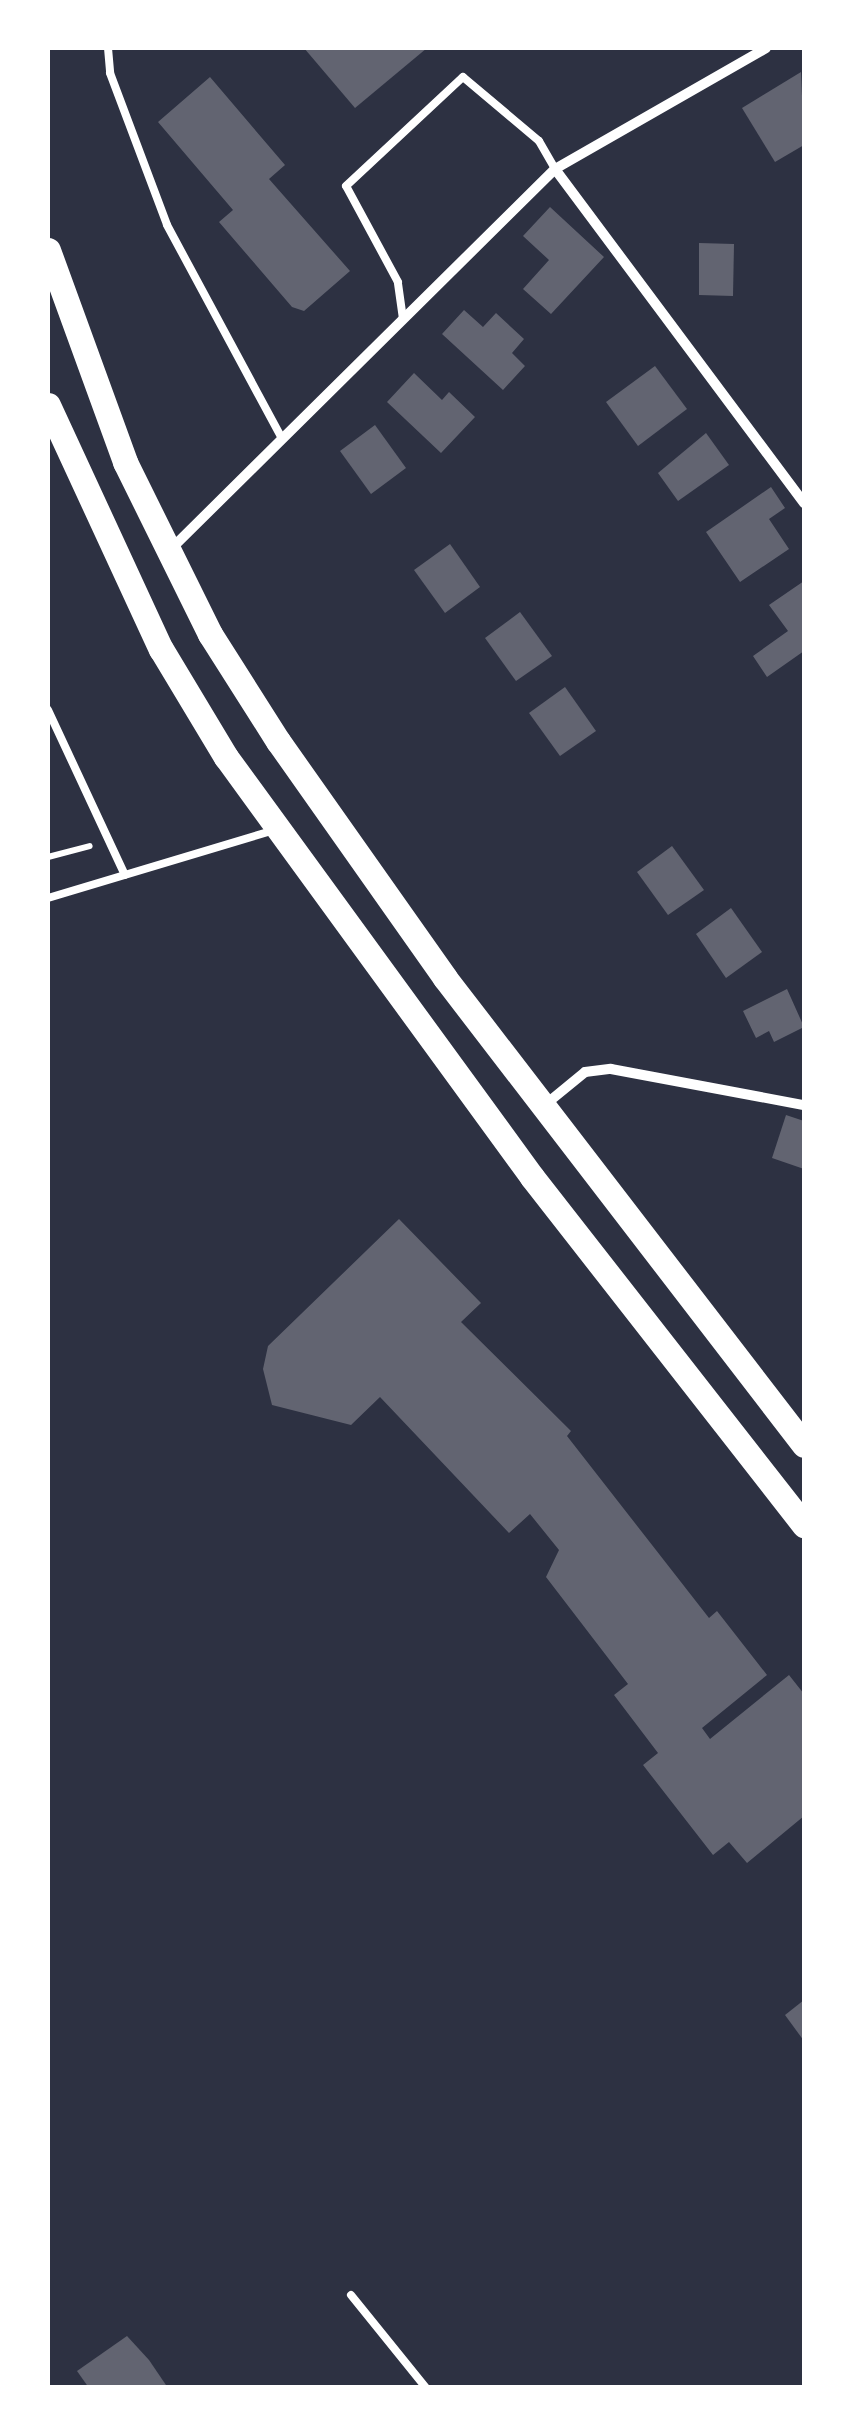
<!DOCTYPE html>
<html>
<head>
<meta charset="utf-8">
<style>
	body { margin:0 }
	#map { position:relative; width:852px; height:2435px; overflow:hidden; background:#2d3142; font-family:Ubuntu,sans-serif }
	div>[style] { position:absolute }
	.building>* { inset:0; background:#626471 }
	.path>* { height:6px; margin:-3px; padding:0 3px; transform-origin:3px; border-radius:3px; background:#fff }
	.service>* { height:8px; margin:-4px; padding:0 4px; transform-origin:4px; border-radius:4px; background:#fff }
	.minor>* { height:10px; margin:-5px; padding:0 5px; transform-origin:5px; border-radius:5px; background:#fff }
	.primary>* { height:25px; margin:-12.5px; padding:0 12.5px; transform-origin:12.5px; border-radius:12.5px; background:#fff }
	span { translate:-50% -50%; white-space:nowrap; text-align:center; line-height:1.15; -webkit-text-stroke:10px #fff; paint-order:stroke }
	.frame { position:absolute; inset:0; border:50px solid #fff; pointer-events:none }
</style>
</head>
<body>
<div id="map">
	<div class="building">
		<i style="clip-path:polygon(304px 48px,427px 48px,355px 108px)"></i>
		<i style="clip-path:polygon(801px 72px,804px 145px,775px 162px,742px 108px)"></i>
		<i style="clip-path:polygon(210px 77px,285px 165px,269px 179px,350px 271px,304px 311px,292px 307px,219px 222px,233px 210px,158px 122px)"></i>
		<i style="clip-path:polygon(550px 207px,604px 257px,551px 314px,523px 289px,549px 260px,523px 236px)"></i>
		<i style="clip-path:polygon(699px 243px,734px 244px,733px 296px,699px 295px)"></i>
		<i style="clip-path:polygon(464px 310px,483px 327px,496px 313px,524px 339px,512px 353px,525px 366px,503px 390px,442px 334px)"></i>
		<i style="clip-path:polygon(655px 366px,687px 409px,638px 446px,606px 402px)"></i>
		<i style="clip-path:polygon(414px 373px,442px 400px,449px 392px,475px 417px,441px 453px,387px 402px)"></i>
		<i style="clip-path:polygon(375px 425px,406px 468px,371px 494px,340px 451px)"></i>
		<i style="clip-path:polygon(706px 433px,729px 465px,678px 501px,658px 473px)"></i>
		<i style="clip-path:polygon(771px 487px,785px 508px,769px 519px,789px 549px,740px 582px,706px 532px)"></i>
		<i style="clip-path:polygon(450px 544px,480px 587px,445px 613px,414px 570px)"></i>
		<i style="clip-path:polygon(804px 581px,804px 651px,767px 677px,753px 656px,788px 631px,769px 605px)"></i>
		<i style="clip-path:polygon(520px 612px,552px 656px,516px 681px,485px 638px)"></i>
		<i style="clip-path:polygon(565px 687px,596px 731px,560px 756px,529px 713px)"></i>
		<i style="clip-path:polygon(672px 846px,704px 890px,668px 915px,637px 872px)"></i>
		<i style="clip-path:polygon(731px 908px,762px 952px,726px 978px,696px 934px)"></i>
		<i style="clip-path:polygon(787px 989px,804px 1027px,774px 1042px,769px 1031px,756px 1038px,743px 1011px)"></i>
		<i style="clip-path:polygon(786px 1115px,804px 1121px,804px 1169px,772px 1158px)"></i>
		<i style="clip-path:polygon(399px 1219px,481px 1303px,461px 1322px,571px 1431px,567px 1436px,709px 1618px,717px 1611px,767px 1675px,702px 1728px,710px 1739px,789px 1675px,804px 1694px,804px 1816px,747px 1863px,729px 1842px,713px 1855px,643px 1765px,658px 1753px,614px 1695px,628px 1684px,546px 1577px,559px 1550px,530px 1514px,509px 1533px,380px 1397px,351px 1425px,272px 1405px,263px 1369px,268px 1346px)"></i>
		<i style="clip-path:polygon(804px 2000px,804px 2041px,785px 2015px)"></i>
		<i style="clip-path:polygon(127px 2336px,149px 2360px,168px 2388px,89px 2388px,77px 2371px)"></i>
	</div>
	<div class="path">
		<i style="left:48px;top:857px;width:43px;rotate:-14.7deg"></i>
	</div>
	<div class="service">
		<i style="left:108px;top:48px;width:25px;rotate:85deg"></i>
		<i style="left:110px;top:73px;width:162px;rotate:69.4deg"></i>
		<i style="left:167px;top:225px;width:243px;rotate:61.7deg"></i>
		<i style="left:403px;top:319px;width:37px;rotate:-98deg"></i>
		<i style="left:398px;top:282px;width:109px;rotate:-118.4deg"></i>
		<i style="left:346px;top:186px;width:160px;rotate:-43deg"></i>
		<i style="left:463px;top:77px;width:99px;rotate:40.1deg"></i>
		<i style="left:539px;top:141px;width:32px;rotate:60deg"></i>
		<i style="left:48px;top:710px;width:182px;rotate:65deg"></i>
		<i style="left:48px;top:898px;width:234px;rotate:-16.7deg"></i>
		<i style="left:351px;top:2295px;width:119px;rotate:51.1deg"></i>
	</div>
	<div class="minor">
		<i style="left:555px;top:169px;width:417px;rotate:53.3deg"></i>
		<i style="left:171px;top:549px;width:540px;rotate:-44.7deg"></i>
		<i style="left:555px;top:169px;width:243px;rotate:-29.8deg"></i>
		<i style="left:546px;top:1104px;width:50px;rotate:-39.4deg"></i>
		<i style="left:585px;top:1072px;width:26px;rotate:-7deg"></i>
		<i style="left:611px;top:1069px;width:196px;rotate:10.6deg"></i>
	</div>
	<div class="primary">
		<i style="left:48px;top:250px;width:226px;rotate:70deg"></i>
		<i style="left:125px;top:462px;width:192px;rotate:63.7deg"></i>
		<i style="left:210px;top:634px;width:127px;rotate:57.6deg"></i>
		<i style="left:278px;top:741px;width:290px;rotate:54.8deg"></i>
		<i style="left:445px;top:978px;width:589px;rotate:52.45deg"></i>
		<i style="left:48px;top:405px;width:269px;rotate:65.2deg"></i>
		<i style="left:161px;top:649px;width:126px;rotate:59deg"></i>
		<i style="left:226px;top:757px;width:520px;rotate:53.92deg"></i>
		<i style="left:532px;top:1177px;width:442px;rotate:52deg"></i>
	</div>
	<div class="frame"></div>
</div>
</body>
</html>
